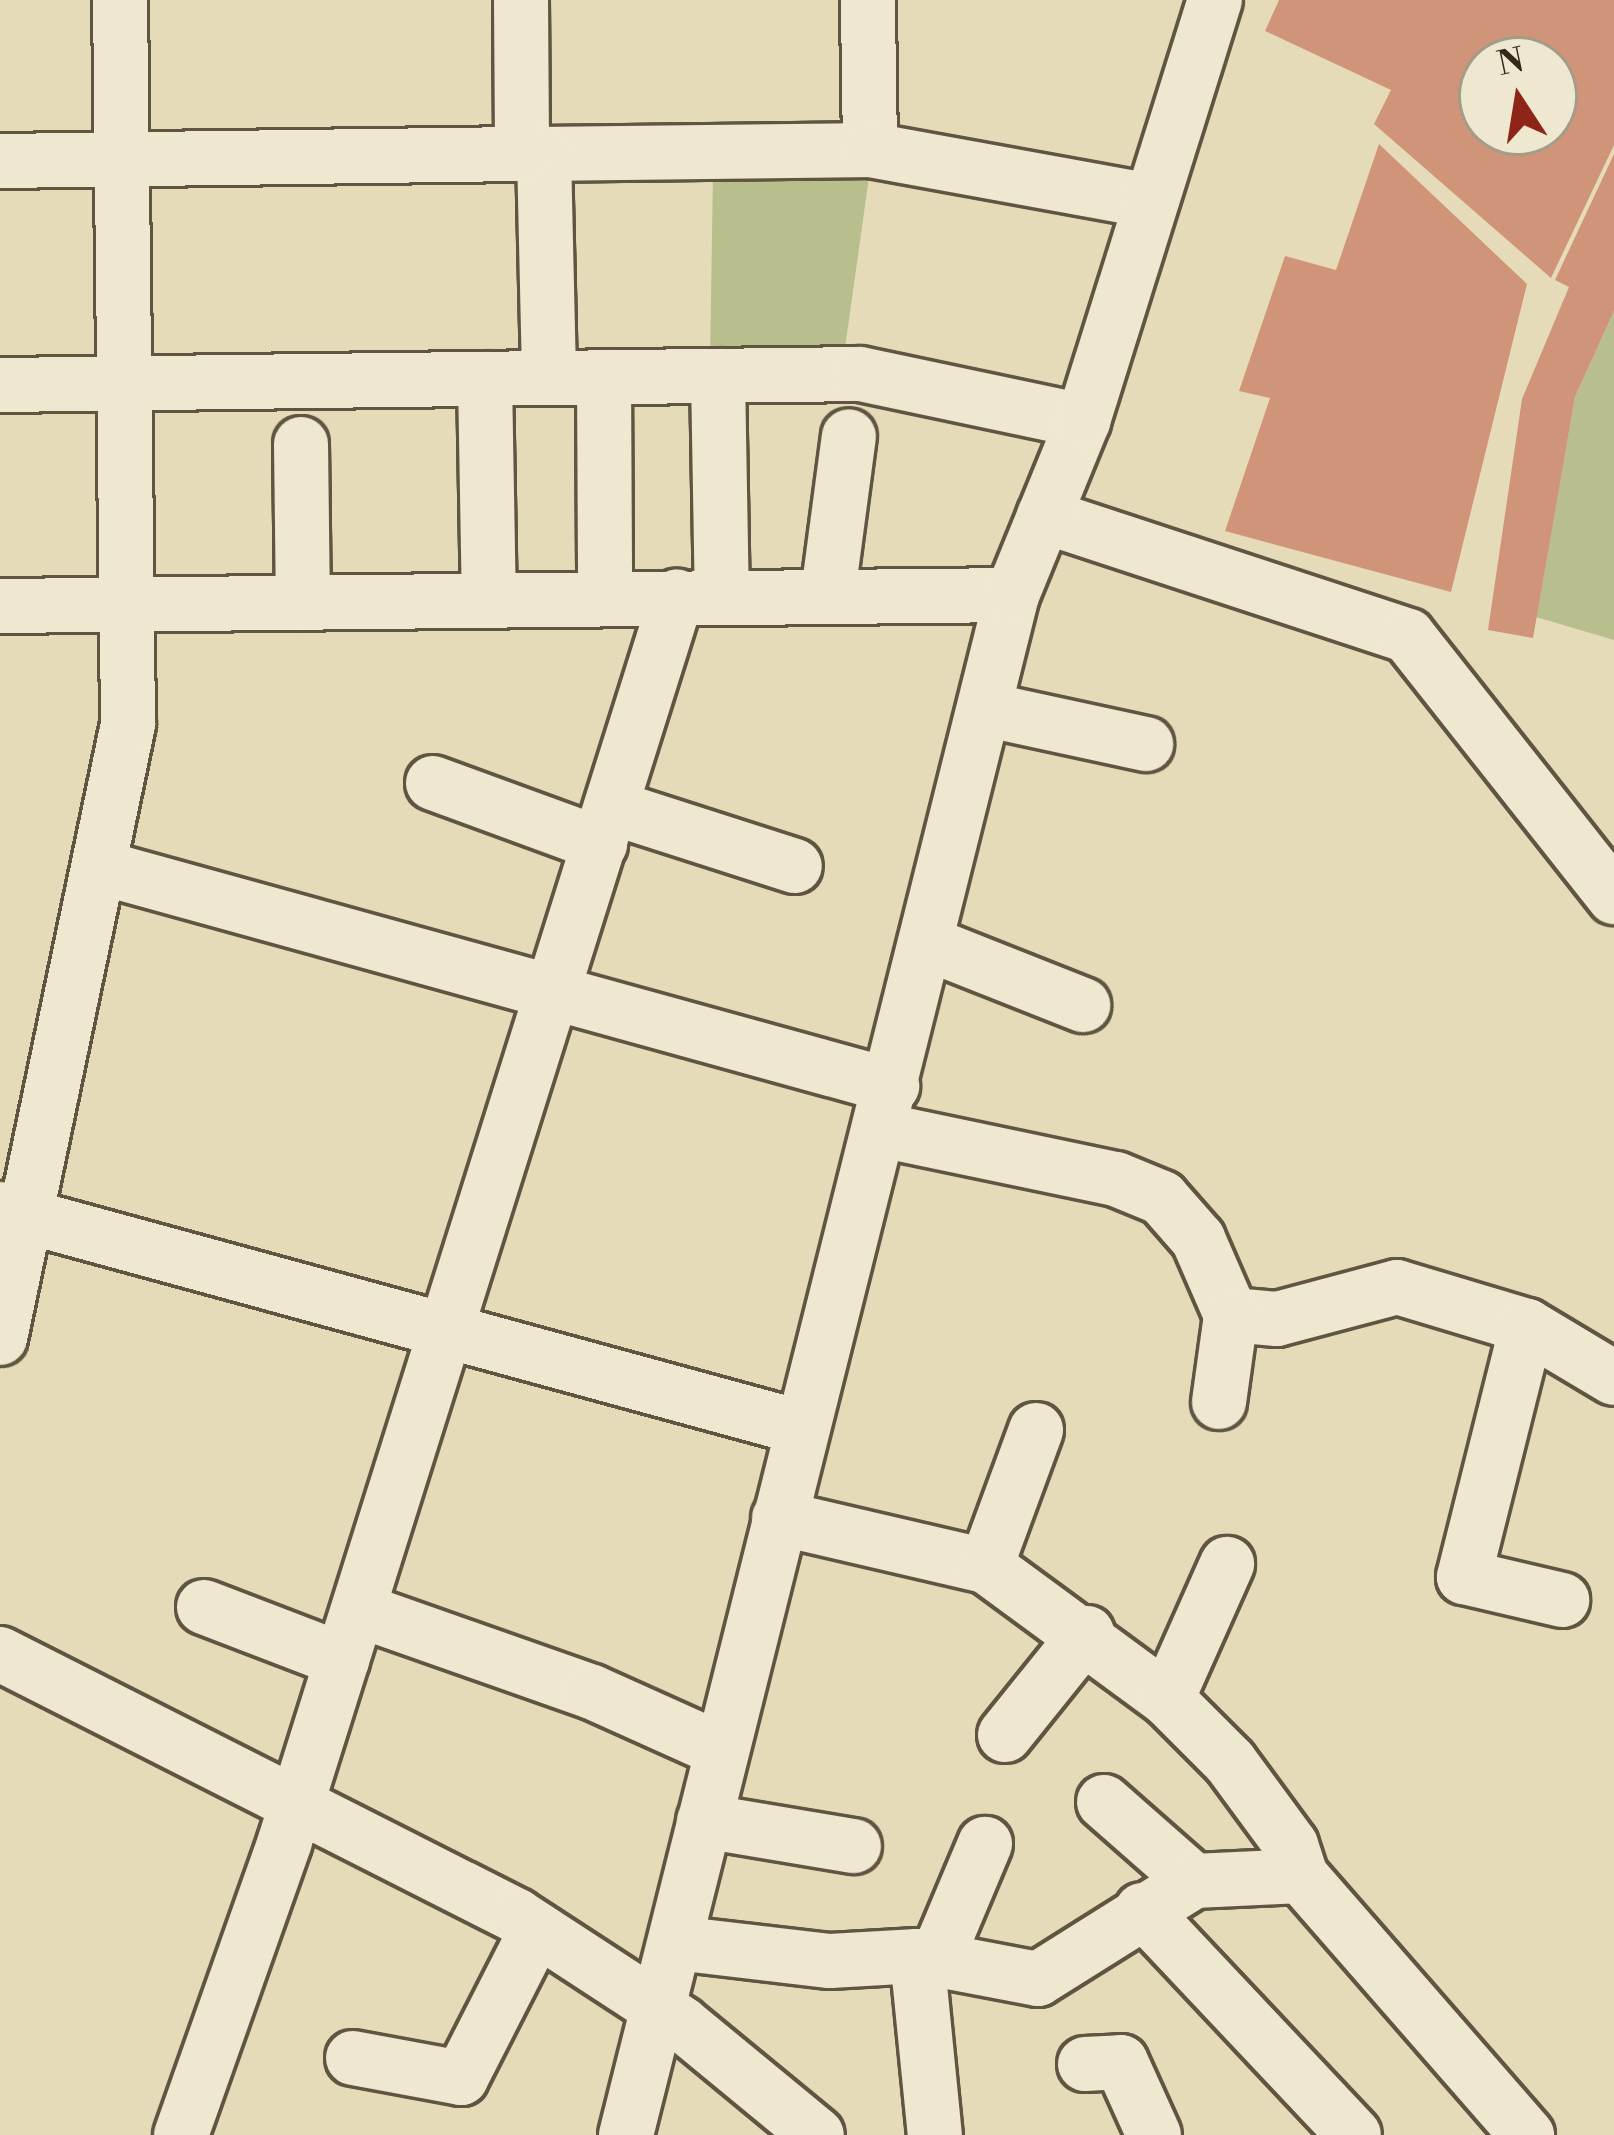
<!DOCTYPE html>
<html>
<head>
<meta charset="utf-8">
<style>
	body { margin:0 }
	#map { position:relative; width:1614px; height:2135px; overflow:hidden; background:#e5dbb8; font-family:"Libre Bodoni",serif }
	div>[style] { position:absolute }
	.green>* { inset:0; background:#b8bf8d }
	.building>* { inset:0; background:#d09579 }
	.roads { filter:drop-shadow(3px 0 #615542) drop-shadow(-3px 0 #615542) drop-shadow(0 3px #615542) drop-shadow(0 -3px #615542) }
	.minor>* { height:54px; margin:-27px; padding:0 27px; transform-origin:27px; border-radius:27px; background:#eee8d1 }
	span { translate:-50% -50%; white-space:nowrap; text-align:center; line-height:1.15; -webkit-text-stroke:12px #eee8d1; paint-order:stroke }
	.north { position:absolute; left:1458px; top:36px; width:120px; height:120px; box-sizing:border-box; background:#eee8d1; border:3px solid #a49b88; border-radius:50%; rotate:348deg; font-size:33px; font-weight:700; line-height:48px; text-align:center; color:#35281a }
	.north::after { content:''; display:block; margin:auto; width:42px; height:54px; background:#8f2418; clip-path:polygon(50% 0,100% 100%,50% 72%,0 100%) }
</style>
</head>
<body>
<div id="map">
	<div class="green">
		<i style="clip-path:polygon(870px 170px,843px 362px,710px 366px,713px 171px)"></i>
		<i style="clip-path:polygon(1614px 311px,1614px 640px,1536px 617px,1575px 397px)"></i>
	</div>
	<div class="building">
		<i style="clip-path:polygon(evenodd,1279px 0,1614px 0,1614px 145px,1551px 278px,1374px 124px,1391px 90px,1265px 31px,1279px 0,1482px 60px,1554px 60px,1554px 132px,1482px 132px,1482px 60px)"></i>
		<i style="clip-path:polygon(1379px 144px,1527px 284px,1451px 592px,1225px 531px,1270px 398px,1239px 391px,1285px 256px,1336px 270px)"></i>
		<i style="clip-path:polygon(1614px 154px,1614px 311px,1575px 397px,1533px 638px,1488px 630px,1522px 399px,1569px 287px,1555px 280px)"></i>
	</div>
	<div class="roads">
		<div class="minor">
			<i style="left:521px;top:0;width:154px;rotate:89.6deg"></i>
			<i style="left:522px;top:154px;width:22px"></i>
			<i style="left:544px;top:154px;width:326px;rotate:-0.7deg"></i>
			<i style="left:870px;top:150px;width:150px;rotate:-90.8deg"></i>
			<i style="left:870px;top:150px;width:280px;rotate:10.3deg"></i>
			<i style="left:544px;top:154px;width:224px;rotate:88.7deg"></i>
			<i style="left:0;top:161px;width:522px;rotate:-0.77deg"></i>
			<i style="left:718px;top:376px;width:219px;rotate:89deg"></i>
			<i style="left:604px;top:377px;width:221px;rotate:89.7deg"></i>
			<i style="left:485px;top:379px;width:221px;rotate:89deg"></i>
			<i style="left:0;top:385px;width:860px;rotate:-0.73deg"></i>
			<i style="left:860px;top:374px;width:228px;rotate:11.9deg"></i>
			<i style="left:301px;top:444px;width:159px;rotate:89.3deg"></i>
			<i style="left:1044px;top:516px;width:383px;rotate:18.2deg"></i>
			<i style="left:1408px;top:636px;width:333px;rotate:51.7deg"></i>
			<i style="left:828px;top:593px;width:158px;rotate:-82.4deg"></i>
			<i style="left:0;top:606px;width:1012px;rotate:-0.62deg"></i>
			<i style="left:984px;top:709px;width:166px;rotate:12.2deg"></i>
			<i style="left:433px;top:783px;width:178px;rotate:20.1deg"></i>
			<i style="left:611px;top:807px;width:193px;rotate:17.8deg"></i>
			<i style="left:99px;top:867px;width:823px;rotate:15.44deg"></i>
			<i style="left:929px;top:944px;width:166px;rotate:21.6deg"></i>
			<i style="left:881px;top:1130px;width:240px;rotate:11.8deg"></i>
			<i style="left:1116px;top:1179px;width:50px;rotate:22.4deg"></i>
			<i style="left:1162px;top:1198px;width:55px;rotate:48.7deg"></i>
			<i style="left:1198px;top:1239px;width:83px;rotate:66.5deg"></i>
			<i style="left:1231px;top:1315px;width:46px;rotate:5deg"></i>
			<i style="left:1277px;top:1319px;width:124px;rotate:-14.9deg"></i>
			<i style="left:1397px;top:1287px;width:136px;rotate:16.7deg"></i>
			<i style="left:1527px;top:1326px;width:101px;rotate:30.9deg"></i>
			<i style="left:0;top:1209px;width:828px;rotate:15.26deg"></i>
			<i style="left:1527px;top:1326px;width:259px;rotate:104.1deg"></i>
			<i style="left:1464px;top:1577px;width:101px;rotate:13.2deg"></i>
			<i style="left:0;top:1338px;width:627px;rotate:-78.22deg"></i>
			<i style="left:128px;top:724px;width:724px;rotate:-90.63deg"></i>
			<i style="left:1219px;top:1402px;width:88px;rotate:-82.1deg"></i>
			<i style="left:779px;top:1518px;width:212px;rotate:13.1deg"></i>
			<i style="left:986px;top:1566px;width:225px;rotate:36.3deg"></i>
			<i style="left:1167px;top:1699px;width:89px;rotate:45deg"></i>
			<i style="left:1230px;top:1762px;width:103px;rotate:53.7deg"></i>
			<i style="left:1291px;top:1845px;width:33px;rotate:72deg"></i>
			<i style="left:1301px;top:1876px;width:344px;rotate:48.9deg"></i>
			<i style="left:986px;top:1566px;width:145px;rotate:-69.8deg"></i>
			<i style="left:204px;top:1607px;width:148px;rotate:21deg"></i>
			<i style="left:359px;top:1610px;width:247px;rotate:19.4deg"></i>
			<i style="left:592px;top:1692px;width:141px;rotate:24.2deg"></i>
			<i style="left:0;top:1654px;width:580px;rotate:26.87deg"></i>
			<i style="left:517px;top:1916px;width:196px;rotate:33.1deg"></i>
			<i style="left:681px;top:2023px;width:176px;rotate:39.5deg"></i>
			<i style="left:1167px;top:1699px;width:148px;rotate:-66deg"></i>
			<i style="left:1005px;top:1735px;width:131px;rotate:-51.2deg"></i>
			<i style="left:1104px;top:1802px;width:120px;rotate:41.3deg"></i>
			<i style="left:704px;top:1821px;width:152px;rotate:9.5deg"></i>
			<i style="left:1142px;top:1910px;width:309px;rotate:46.7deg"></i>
			<i style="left:676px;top:1943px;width:155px;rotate:6.7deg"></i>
			<i style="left:830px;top:1961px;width:87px;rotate:-3.3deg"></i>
			<i style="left:917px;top:1956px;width:123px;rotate:10.8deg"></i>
			<i style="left:1038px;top:1979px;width:184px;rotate:-32.1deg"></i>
			<i style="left:1194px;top:1881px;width:107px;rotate:-2.7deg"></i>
			<i style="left:917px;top:1956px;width:180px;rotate:84.3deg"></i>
			<i style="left:937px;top:1958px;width:124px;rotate:-67.2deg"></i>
			<i style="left:353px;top:2058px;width:110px;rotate:10.5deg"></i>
			<i style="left:461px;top:2078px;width:167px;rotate:-63deg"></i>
			<i style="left:1085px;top:2064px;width:36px;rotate:-3deg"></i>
			<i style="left:1121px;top:2062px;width:80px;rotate:65.7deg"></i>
			<i style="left:181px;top:2135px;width:309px;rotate:-70.5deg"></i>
			<i style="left:284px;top:1844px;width:1308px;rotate:-72.52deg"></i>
			<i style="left:626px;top:2135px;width:1588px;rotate:-75.93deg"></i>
			<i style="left:1012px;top:595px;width:188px;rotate:-67.8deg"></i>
			<i style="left:1083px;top:421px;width:441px;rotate:-72.6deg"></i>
		</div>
	</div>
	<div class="north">N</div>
</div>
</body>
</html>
